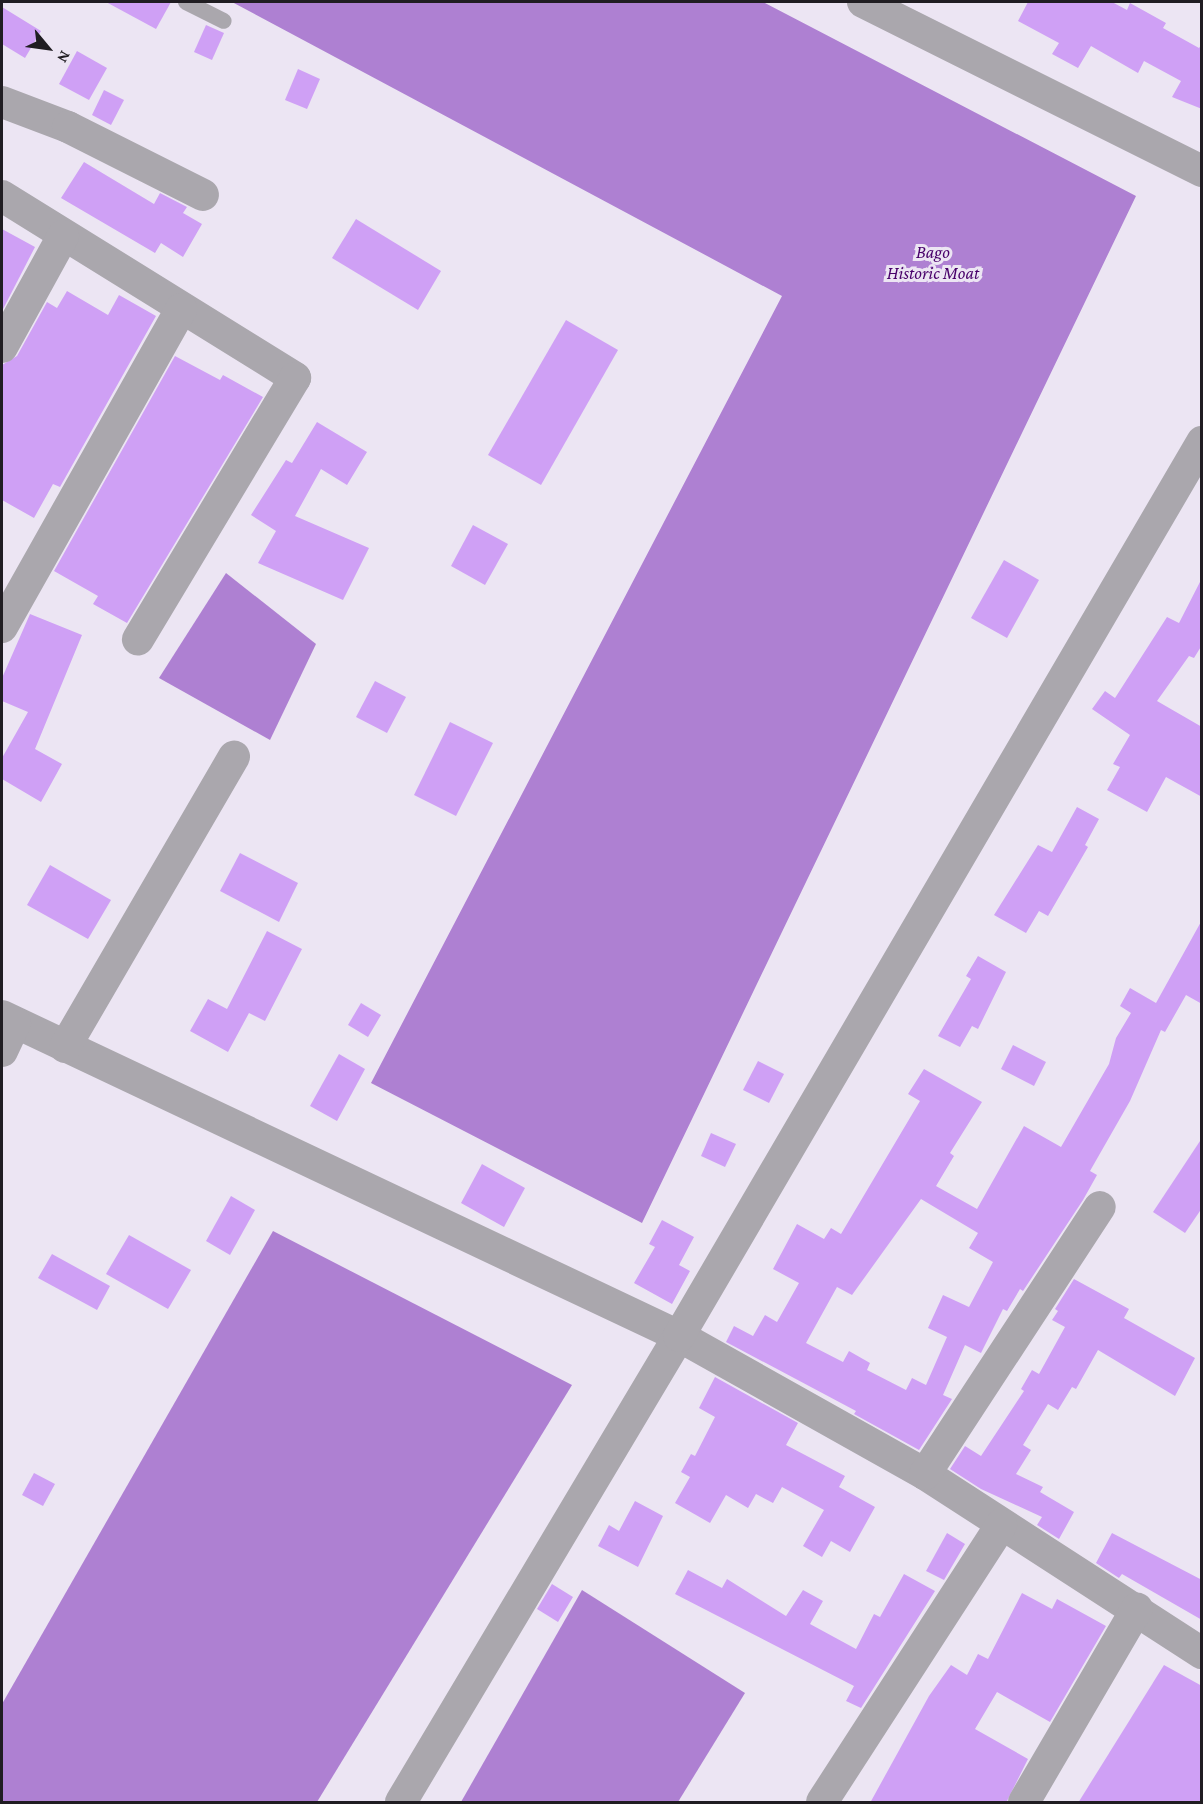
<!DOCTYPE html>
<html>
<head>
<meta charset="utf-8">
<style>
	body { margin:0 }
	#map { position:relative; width:1203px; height:1804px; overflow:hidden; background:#ece5f3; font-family:"Crimson Pro",serif }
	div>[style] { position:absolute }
	.water>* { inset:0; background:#ae80d2 }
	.building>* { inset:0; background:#cfa0f5 }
	.service>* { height:16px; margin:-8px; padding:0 8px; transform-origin:8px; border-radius:8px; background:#aaa7ad }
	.minor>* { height:32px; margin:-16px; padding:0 16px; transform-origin:16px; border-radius:16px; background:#aaa7ad }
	span { translate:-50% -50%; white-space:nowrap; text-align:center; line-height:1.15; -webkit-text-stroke:6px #ece5f3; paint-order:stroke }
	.water-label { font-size:18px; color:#48016a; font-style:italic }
	.frame { position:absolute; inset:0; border:3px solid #201d22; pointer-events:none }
	.north { position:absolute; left:18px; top:18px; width:60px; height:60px; -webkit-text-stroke:4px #ece5f3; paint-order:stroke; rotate:119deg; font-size:16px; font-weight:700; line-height:24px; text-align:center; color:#201d22 }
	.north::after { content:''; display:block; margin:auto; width:21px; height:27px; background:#201d22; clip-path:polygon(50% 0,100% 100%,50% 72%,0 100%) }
</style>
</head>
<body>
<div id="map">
	<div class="water">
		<i style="clip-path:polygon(232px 2px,763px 2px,1136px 196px,642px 1223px,371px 1083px,782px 296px)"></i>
		<i style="clip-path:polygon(226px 573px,316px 644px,270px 740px,159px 678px)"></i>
		<i style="clip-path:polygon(273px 1231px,572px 1385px,317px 1802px,2px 1802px,2px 1704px)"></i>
		<i style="clip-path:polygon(582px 1590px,745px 1693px,678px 1802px,461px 1802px)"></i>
	</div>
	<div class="building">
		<i style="clip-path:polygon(106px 2px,171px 2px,156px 29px)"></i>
		<i style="clip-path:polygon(1028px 2px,1112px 2px,1127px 10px,1130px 3px,1166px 23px,1163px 28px,1199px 48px,1202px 44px,1202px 109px,1172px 97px,1181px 81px,1144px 61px,1138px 73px,1091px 46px,1078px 68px,1052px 54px,1059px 43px,1018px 21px)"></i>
		<i style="clip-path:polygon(2px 7px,41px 31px,25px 58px,2px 44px)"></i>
		<i style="clip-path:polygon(206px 25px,224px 33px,212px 60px,194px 52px)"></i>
		<i style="clip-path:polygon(77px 51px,107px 68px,89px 100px,59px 84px)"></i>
		<i style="clip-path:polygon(298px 69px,320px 79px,307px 109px,285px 100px)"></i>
		<i style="clip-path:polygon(104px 90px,124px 100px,111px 125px,92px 115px)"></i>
		<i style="clip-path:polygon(84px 162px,154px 204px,160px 193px,187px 207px,183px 213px,202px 224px,183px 257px,161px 243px,155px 253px,61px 198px)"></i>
		<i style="clip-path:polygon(356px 219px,441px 271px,418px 310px,332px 258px)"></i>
		<i style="clip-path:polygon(2px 229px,35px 247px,2px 311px)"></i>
		<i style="clip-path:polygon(67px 291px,108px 315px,119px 295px,156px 316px,60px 487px,53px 484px,34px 518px,2px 500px,2px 365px,17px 356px,47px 302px,57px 308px)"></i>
		<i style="clip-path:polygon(566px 320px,618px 350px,541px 485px,488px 455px)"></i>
		<i style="clip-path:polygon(175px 356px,220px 380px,223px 375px,263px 397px,127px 623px,93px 604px,98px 596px,54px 571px)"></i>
		<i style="clip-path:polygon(317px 422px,367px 452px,347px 485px,321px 469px,295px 516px,369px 548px,343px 600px,258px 563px,276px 531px,251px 515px,286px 460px,292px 463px)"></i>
		<i style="clip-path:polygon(473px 525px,508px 544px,485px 585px,451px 566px)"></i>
		<i style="clip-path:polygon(1004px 560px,1039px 580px,1007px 638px,971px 618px)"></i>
		<i style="clip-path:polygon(1202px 578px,1202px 645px,1194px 658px,1189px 656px,1157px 701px,1202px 727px,1202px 797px,1166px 777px,1147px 812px,1107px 790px,1120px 767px,1113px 764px,1130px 735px,1092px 709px,1105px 691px,1115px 698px,1167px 617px,1179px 623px)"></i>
		<i style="clip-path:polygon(30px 614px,82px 635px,35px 749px,62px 764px,41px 802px,2px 779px,2px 758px,28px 712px,2px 701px,2px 678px)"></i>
		<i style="clip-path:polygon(375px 681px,406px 697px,387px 733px,356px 717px)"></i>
		<i style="clip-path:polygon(450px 722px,493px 743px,456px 816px,414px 795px)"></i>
		<i style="clip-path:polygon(1077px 807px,1099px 819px,1085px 845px,1088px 847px,1048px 916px,1039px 911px,1026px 933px,994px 915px,1038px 845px,1052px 852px)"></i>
		<i style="clip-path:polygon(240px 853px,298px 883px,279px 922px,220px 891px)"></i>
		<i style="clip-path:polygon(50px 865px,111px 900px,88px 939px,27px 905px)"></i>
		<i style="clip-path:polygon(evenodd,1202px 920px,1202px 1004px,1186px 995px,1165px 1032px,1161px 1030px,1130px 1101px,1090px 1171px,1097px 1175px,1083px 1200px,1023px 1291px,1020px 1289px,1007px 1311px,1003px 1309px,981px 1353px,965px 1345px,943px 1395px,952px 1399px,919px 1450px,854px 1414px,856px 1411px,726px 1342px,734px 1326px,753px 1336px,765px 1315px,777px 1322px,799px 1283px,773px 1269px,797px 1224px,824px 1239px,831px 1228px,841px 1234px,920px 1101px,908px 1094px,924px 1069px,982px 1102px,950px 1153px,954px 1156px,936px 1186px,977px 1209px,1024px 1126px,1061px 1147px,1109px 1064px,1116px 1038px,1131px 1013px,1120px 1006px,1130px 988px,1156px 1003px,1202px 920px,921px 1199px,978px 1233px,969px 1248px,993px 1262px,969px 1307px,943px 1295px,928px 1328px,947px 1337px,926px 1385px,912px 1378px,906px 1390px,867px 1370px,870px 1363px,849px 1351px,843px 1362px,806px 1343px,837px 1287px,852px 1295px,921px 1199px)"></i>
		<i style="clip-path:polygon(267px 931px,302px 949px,265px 1021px,249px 1013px,228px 1052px,190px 1031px,208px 999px,227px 1009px)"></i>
		<i style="clip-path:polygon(978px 956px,1006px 972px,978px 1029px,972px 1026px,960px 1047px,938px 1036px,971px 979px,966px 976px)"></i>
		<i style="clip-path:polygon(361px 1003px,381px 1015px,368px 1037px,348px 1025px)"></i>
		<i style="clip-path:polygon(1013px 1045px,1046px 1062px,1034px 1086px,1001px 1069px)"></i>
		<i style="clip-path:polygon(339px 1054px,365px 1069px,337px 1121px,310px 1106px)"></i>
		<i style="clip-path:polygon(758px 1061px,784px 1074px,769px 1103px,743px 1090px)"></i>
		<i style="clip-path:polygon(711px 1133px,736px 1144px,725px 1167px,701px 1156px)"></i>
		<i style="clip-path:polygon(1202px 1138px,1202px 1208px,1185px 1233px,1153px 1212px)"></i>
		<i style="clip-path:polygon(482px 1164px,525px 1188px,504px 1227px,461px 1203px)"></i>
		<i style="clip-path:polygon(231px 1196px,255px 1210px,230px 1255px,206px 1241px)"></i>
		<i style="clip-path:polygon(662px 1220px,694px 1237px,679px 1265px,690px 1271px,672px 1304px,634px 1283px,655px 1247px,649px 1244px)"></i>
		<i style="clip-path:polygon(129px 1235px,191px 1270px,168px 1309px,106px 1274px)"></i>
		<i style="clip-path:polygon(52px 1254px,110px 1286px,97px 1310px,38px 1278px)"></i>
		<i style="clip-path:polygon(1074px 1279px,1129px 1309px,1124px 1318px,1195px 1358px,1175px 1396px,1098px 1350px,1076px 1389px,1072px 1387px,1058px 1410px,1048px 1404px,1023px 1445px,1031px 1450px,1016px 1474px,1043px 1487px,1040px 1492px,1074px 1512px,1059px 1539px,1037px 1525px,1042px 1517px,981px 1489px,950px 1469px,965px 1446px,981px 1456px,1024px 1391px,1021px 1389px,1032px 1370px,1039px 1374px,1065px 1327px,1052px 1320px,1058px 1311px,1055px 1309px)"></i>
		<i style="clip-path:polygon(715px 1377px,798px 1423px,786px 1445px,845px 1476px,839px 1487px,875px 1507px,850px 1552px,831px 1541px,822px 1557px,803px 1546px,824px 1510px,782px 1487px,773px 1503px,756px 1494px,748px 1508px,726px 1495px,710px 1523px,675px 1503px,690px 1477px,681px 1472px,691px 1454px,695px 1456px,715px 1417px,699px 1408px)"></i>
		<i style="clip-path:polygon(34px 1473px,55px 1484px,43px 1506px,22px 1495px)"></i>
		<i style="clip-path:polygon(635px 1501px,663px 1516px,638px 1567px,598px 1546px,609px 1525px,619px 1531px)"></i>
		<i style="clip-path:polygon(947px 1533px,965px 1544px,944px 1580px,926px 1571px)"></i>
		<i style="clip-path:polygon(1112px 1533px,1202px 1580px,1202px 1620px,1122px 1574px,1119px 1578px,1096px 1563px)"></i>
		<i style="clip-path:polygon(688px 1570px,722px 1588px,727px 1579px,786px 1616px,803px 1590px,823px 1601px,810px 1624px,856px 1649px,874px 1614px,880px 1617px,904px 1574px,935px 1591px,861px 1708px,846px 1701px,854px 1686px,675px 1594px)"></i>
		<i style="clip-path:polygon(552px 1584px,573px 1597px,558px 1622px,537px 1609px)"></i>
		<i style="clip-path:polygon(1022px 1593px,1052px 1609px,1057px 1599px,1106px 1626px,1050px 1722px,997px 1692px,975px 1729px,1028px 1759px,1006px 1803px,870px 1803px,929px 1696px,951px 1665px,967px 1675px,978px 1654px,988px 1659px)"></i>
		<i style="clip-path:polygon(1164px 1665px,1202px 1686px,1202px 1803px,1078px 1803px)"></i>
	</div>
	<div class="service">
		<i style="left:186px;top:2px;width:42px;rotate:26.6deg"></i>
	</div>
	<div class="minor">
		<i style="left:863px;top:2px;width:379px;rotate:26.5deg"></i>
		<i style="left:2px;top:102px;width:71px;rotate:20.7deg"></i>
		<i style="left:68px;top:127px;width:151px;rotate:26.7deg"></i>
		<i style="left:2px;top:196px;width:345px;rotate:31.8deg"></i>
		<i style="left:295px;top:378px;width:305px;rotate:121deg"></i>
		<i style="left:2px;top:347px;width:127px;rotate:-61.2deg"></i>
		<i style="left:2px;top:627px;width:365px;rotate:-60.6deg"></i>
		<i style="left:2px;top:1016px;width:749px;rotate:25.3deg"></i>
		<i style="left:679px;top:1336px;width:282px;rotate:29.3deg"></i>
		<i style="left:925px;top:1474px;width:330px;rotate:32.9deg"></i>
		<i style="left:65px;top:1047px;width:336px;rotate:-59.8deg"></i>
		<i style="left:2px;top:1051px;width:31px;rotate:-65deg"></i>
		<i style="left:925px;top:1474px;width:319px;rotate:-56.8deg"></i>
		<i style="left:401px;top:1802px;width:543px;rotate:-59.18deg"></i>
		<i style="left:679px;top:1336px;width:1036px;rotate:-59.67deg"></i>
		<i style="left:822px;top:1802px;width:330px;rotate:-57.1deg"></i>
		<i style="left:1024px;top:1802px;width:224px;rotate:-59.7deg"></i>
	</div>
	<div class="water-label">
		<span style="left:933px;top:263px">Bago<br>Historic Moat</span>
	</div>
	<div class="frame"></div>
	<div class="north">N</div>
</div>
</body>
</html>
